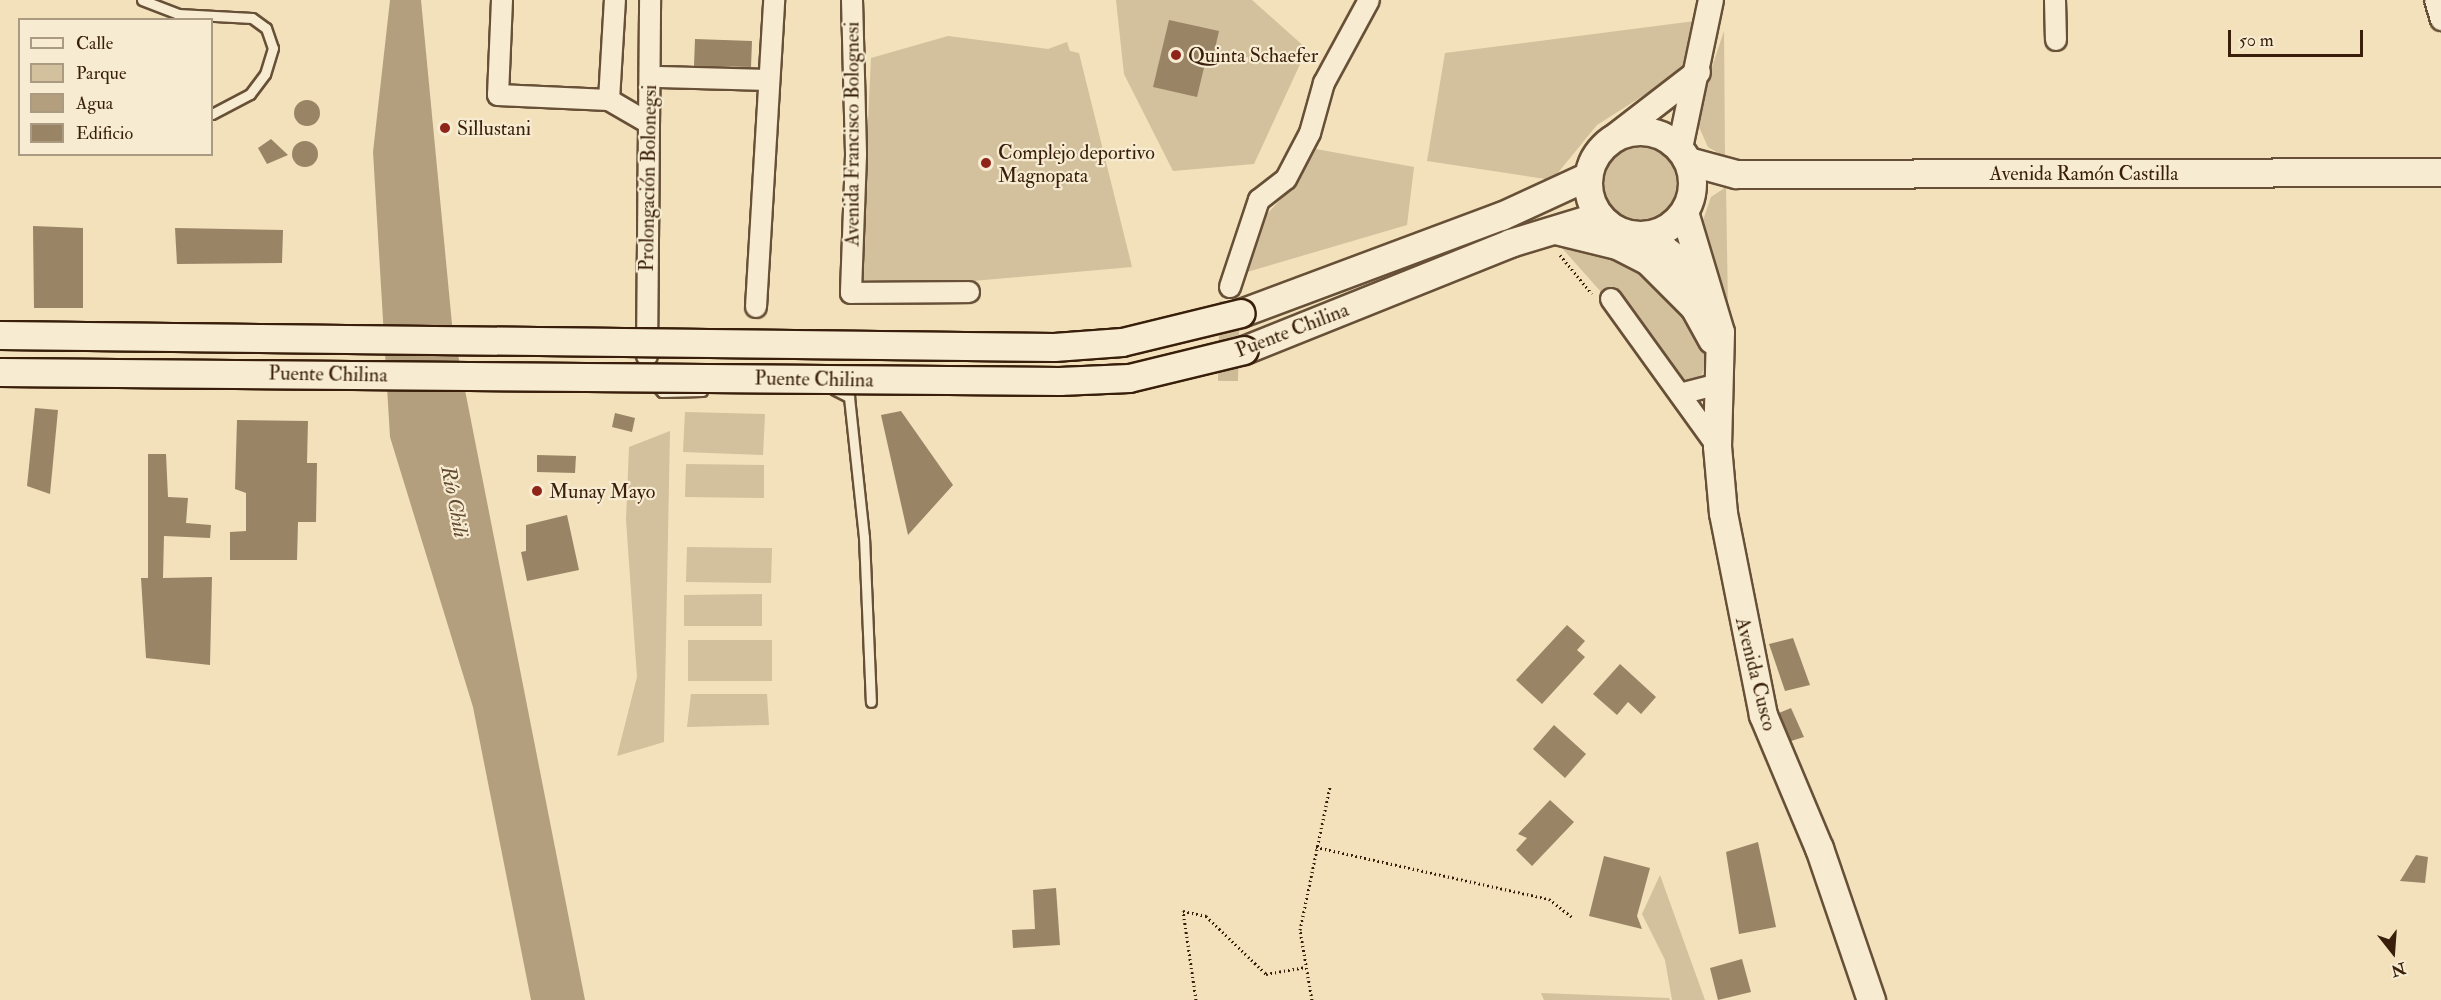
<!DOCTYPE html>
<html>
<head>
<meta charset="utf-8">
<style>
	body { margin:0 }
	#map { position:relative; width:2441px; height:1000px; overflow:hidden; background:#f2e1ba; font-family:"IM FELL Double Pica",serif }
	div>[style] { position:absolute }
	.green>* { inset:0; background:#d3c09c }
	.round { border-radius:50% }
	.water>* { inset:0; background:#b39f7e }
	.building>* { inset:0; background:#998466 }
	.minor-tunnel>* { height:20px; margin-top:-10px; transform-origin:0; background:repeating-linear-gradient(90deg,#cdba97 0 20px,transparent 0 30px) }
	.path>* { height:3px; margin-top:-1.5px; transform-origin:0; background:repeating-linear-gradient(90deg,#391f0b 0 1.5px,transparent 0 4.5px) }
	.roads { filter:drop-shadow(2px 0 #675037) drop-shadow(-2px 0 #675037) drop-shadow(0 2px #675037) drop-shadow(0 -2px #675037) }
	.service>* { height:9px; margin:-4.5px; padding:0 4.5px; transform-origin:4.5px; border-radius:4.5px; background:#f7ecd2 }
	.minor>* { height:20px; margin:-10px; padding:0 10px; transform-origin:10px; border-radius:10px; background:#f7ecd2 }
	.tertiary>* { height:24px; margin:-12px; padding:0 12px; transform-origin:12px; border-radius:12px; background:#f7ecd2 }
	.secondary>* { height:27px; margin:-13.5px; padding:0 13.5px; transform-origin:13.5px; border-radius:13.5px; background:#f7ecd2 }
	.secondary>.ring { margin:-13.5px; padding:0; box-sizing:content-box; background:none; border:27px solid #f7ecd2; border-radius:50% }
	.bridges { filter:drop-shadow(2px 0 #391f0b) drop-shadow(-2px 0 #391f0b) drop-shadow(0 2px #391f0b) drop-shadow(0 -2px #391f0b) }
	.secondary-bridge>* { height:27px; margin:-13.5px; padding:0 13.5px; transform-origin:13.5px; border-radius:13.5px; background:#f7ecd2 }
	.dots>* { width:16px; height:16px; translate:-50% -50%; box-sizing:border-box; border:3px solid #f7ecd2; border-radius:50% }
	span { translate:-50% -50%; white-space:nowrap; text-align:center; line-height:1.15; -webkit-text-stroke:4.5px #f7ecd2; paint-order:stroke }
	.poi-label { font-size:20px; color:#391f0b }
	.left { translate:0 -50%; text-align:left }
	.street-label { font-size:20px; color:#391f0b }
	.water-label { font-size:21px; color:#644c33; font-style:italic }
	.legend { position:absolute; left:18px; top:18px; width:195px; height:138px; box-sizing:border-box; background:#f7ecd2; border:2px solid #ab9a82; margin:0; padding:8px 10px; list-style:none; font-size:18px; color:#391f0b }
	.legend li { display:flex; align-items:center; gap:12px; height:30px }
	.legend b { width:30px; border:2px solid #ab9a82 }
	.north { position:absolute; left:2363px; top:922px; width:60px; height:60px; -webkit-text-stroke:4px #f7ecd2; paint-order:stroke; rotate:163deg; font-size:16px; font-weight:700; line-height:24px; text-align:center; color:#391f0b }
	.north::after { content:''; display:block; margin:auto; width:21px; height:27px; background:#391f0b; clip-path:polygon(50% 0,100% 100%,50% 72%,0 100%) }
	.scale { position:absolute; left:2228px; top:30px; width:135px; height:27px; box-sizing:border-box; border:3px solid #391f0b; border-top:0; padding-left:8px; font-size:18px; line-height:21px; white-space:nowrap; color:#391f0b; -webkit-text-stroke:4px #f7ecd2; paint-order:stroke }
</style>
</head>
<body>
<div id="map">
	<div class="green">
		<i style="clip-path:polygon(1116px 0,1252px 0,1307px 49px,1254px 164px,1173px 171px,1124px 74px)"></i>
		<i style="clip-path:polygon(1695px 21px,1688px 60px,1671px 78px,1597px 125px,1552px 180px,1427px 161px,1445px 53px)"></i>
		<i style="clip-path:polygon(1724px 31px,1725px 157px,1708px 147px,1699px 127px,1699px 106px)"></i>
		<i style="clip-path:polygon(948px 36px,1048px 49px,1067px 42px,1070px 51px,1079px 53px,1132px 267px,860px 291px,871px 58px)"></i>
		<i class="round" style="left:1603px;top:145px;width:80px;height:80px"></i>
		<i style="clip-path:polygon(1316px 149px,1414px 167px,1407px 225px,1247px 272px,1265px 216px,1297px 182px)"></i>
		<i style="clip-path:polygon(1726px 187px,1728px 311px,1701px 226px,1711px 197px)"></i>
		<i style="clip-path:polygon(1576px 243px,1621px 254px,1664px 283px,1697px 324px,1707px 362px,1701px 376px,1683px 382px,1615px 292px,1602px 293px,1561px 247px)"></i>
		<i style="clip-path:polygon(685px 412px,765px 414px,763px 455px,683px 452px)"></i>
		<i style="clip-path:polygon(670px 431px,664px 742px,617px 756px,637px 677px,626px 520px,629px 447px)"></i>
		<i style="clip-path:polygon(686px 464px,764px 465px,764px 498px,685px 497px)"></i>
		<i style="clip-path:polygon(687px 547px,772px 548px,771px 583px,686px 582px)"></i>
		<i style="clip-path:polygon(762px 594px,762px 626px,684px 626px,684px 595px)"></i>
		<i style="clip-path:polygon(688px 640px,772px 640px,772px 681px,688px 681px)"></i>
		<i style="clip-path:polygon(691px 694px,767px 694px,769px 725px,687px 727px)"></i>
		<i style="clip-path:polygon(1660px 875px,1705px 1000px,1672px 1000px,1665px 960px,1642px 914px)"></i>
		<i style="clip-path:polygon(1541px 993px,1669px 998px,1670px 1000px,1544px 1000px)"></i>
	</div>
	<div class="water">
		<i style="clip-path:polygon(390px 0,421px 0,452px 324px,585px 1000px,531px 1000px,473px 707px,390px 437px,373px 152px)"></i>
	</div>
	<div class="building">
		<i style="clip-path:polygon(1169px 20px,1219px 31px,1214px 53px,1208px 51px,1197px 97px,1153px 87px)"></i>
		<i style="clip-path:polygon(695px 39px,752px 41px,751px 67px,694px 66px)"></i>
		<i class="round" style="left:294px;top:100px;width:26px;height:26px"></i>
		<i style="clip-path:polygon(271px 139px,288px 155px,267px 164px,258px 148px)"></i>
		<i class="round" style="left:292px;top:141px;width:26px;height:26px"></i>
		<i style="clip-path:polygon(33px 226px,83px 228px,83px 308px,34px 308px)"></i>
		<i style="clip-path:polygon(175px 228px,283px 230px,282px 263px,177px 264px)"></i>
		<i style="clip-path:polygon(35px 408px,58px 410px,50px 494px,27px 486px)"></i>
		<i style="clip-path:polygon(901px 411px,953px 485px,908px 535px,881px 415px)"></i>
		<i style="clip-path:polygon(615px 413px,635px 418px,632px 432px,612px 427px)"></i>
		<i style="clip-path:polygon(237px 420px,308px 421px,307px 463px,317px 463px,316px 522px,298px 522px,297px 560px,230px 560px,230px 532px,246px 531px,246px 493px,235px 489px)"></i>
		<i style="clip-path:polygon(148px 454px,166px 454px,168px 497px,188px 498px,186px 523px,211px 525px,210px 538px,164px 536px,163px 578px,212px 577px,210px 665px,146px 658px,141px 578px,148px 578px)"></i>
		<i style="clip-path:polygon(537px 455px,576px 456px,575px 473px,537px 472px)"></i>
		<i style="clip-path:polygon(567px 515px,579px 570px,527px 581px,521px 552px,526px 551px,526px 525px)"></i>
		<i style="clip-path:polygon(1567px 625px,1585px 641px,1577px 650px,1585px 657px,1542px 704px,1516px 680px)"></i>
		<i style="clip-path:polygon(1793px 638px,1810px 685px,1785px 691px,1769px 644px)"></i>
		<i style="clip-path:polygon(1620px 664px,1656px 697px,1641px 714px,1628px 702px,1617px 715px,1593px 694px)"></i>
		<i style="clip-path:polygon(1791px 708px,1804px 737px,1791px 741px,1779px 713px)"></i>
		<i style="clip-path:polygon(1554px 725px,1586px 754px,1565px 778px,1533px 749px)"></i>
		<i style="clip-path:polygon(1550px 800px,1574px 822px,1532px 866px,1516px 850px,1527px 838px,1518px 834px)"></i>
		<i style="clip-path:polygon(1758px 842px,1776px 927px,1739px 934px,1726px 852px)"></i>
		<i style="clip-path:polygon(2416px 855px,2428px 857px,2425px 883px,2400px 881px)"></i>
		<i style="clip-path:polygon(1604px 856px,1650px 868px,1637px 916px,1642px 929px,1589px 916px)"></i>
		<i style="clip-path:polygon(1056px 888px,1060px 945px,1013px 948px,1012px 930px,1035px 929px,1033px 890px)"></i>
		<i style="clip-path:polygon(1742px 959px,1751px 992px,1718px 1000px,1710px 968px)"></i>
	</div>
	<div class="minor-tunnel">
		<i style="left:1228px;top:381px;width:94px;rotate:-88.8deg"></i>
	</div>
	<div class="path">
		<i style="left:1560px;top:255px;width:50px;rotate:50.6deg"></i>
		<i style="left:1316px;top:847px;width:239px;rotate:12.6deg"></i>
		<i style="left:1549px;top:899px;width:29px;rotate:38deg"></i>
		<i style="left:1196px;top:1000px;width:90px;rotate:-98.3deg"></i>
		<i style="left:1183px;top:911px;width:24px;rotate:12deg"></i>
		<i style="left:1206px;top:916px;width:83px;rotate:44deg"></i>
		<i style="left:1266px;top:974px;width:39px;rotate:-10deg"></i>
		<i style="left:1312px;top:1000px;width:71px;rotate:-99.7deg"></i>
		<i style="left:1300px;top:930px;width:146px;rotate:-78.2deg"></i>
	</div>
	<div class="roads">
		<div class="service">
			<i style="left:142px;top:0;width:39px;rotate:21deg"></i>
			<i style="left:178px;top:14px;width:74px;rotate:3.1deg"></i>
			<i style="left:252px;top:18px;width:17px;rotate:36deg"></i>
			<i style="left:266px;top:28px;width:21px;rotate:71deg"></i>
			<i style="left:273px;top:48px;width:27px;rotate:107deg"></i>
			<i style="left:265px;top:74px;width:25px;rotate:127deg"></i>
			<i style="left:250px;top:94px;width:43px;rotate:152.2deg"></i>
			<i style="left:654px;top:383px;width:12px;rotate:48deg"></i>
			<i style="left:662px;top:392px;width:40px;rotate:-1.4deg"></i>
			<i style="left:835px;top:390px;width:16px;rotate:27deg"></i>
			<i style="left:849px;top:397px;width:141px;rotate:83.9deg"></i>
			<i style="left:864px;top:537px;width:165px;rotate:87.6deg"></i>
		</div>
		<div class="minor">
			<i style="left:502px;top:0;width:95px;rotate:92.4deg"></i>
			<i style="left:498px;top:95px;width:111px;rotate:2.6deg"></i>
			<i style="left:609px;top:100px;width:42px;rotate:30.3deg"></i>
			<i style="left:852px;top:0;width:155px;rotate:88.5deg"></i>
			<i style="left:856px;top:155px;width:138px;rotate:92.1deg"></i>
			<i style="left:851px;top:293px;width:118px;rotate:-0.5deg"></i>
			<i style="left:2055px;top:0;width:40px;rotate:88.6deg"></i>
			<i style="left:2435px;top:0;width:21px;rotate:73deg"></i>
			<i style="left:660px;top:77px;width:108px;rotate:1.6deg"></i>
			<i style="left:609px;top:100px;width:100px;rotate:-86.6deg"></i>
			<i style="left:1230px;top:287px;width:92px;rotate:-71.6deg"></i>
			<i style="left:1259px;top:200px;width:34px;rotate:-38deg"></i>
			<i style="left:1286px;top:179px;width:52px;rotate:-62.4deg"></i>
			<i style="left:1310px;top:133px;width:52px;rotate:-74.4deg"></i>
			<i style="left:1324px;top:83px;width:94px;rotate:-61.5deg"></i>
			<i style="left:1611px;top:299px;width:181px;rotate:54.2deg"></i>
			<i style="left:756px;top:307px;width:308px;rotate:-86.6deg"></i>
			<i style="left:647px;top:356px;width:356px;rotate:-89.5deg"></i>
			<i style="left:1680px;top:394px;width:40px;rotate:-14.4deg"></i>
		</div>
		<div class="tertiary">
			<i style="left:1610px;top:140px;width:111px;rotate:-37.7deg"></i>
			<i style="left:1680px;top:148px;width:151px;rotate:-78.2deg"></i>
		</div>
		<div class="secondary">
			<i class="ring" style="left:1588px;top:131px;width:77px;height:77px"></i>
			<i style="left:1688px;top:161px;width:50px;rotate:15.2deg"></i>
			<i style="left:1736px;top:174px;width:705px;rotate:-0.16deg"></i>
			<i style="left:1684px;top:212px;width:125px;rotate:73.3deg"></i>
			<i style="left:1720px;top:332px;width:114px;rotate:91.5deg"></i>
			<i style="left:1717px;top:446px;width:67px;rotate:84.9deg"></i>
			<i style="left:1723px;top:513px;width:206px;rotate:78.8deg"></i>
			<i style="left:1763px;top:715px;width:144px;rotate:67.2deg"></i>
			<i style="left:1819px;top:848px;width:161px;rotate:71.1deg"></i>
			<i style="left:1555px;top:230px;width:64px;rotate:13.6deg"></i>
			<i style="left:1617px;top:245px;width:34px;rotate:27deg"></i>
			<i style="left:1647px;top:260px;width:66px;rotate:45deg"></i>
			<i style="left:1694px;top:307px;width:37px;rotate:61deg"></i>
			<i style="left:1646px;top:235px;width:41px;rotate:38deg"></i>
			<i style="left:1678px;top:260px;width:41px;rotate:59deg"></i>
			<i style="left:1241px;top:313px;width:278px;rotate:-20.5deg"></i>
			<i style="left:1501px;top:216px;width:96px;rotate:-24.7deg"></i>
			<i style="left:1244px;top:350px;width:287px;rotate:-21.9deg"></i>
			<i style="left:1510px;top:243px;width:93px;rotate:-16.9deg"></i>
		</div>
	</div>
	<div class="bridges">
		<div class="secondary-bridge">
			<i style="left:0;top:335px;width:1054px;rotate:0.65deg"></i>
			<i style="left:1054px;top:347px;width:68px;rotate:-4.2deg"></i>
			<i style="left:1122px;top:342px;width:122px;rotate:-13.7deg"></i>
			<i style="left:0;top:372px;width:1059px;rotate:0.49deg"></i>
			<i style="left:1059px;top:381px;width:70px;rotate:-2.5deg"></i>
			<i style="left:1129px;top:378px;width:118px;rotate:-13.7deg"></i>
		</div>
	</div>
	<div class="dots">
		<i style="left:1176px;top:55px;background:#8f2418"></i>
		<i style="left:445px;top:128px;background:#8f2418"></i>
		<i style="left:986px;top:163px;background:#8f2418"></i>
		<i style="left:537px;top:491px;background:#8f2418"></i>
	</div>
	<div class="poi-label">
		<span class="left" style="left:1188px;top:55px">Quinta Schaefer</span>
		<span class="left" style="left:457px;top:128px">Sillustani</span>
		<span class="left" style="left:998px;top:164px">Complejo deportivo<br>Magnopata</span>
		<span class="left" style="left:549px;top:491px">Munay Mayo</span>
	</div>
	<div class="street-label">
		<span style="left:852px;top:134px;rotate:-90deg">Avenida Francisco Bolognesi</span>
		<span style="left:2084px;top:173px">Avenida Ramón Castilla</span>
		<span style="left:648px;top:178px;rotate:-89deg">Prolongación Bolonegsi</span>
		<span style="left:1292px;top:330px;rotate:-21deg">Puente Chilina</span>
		<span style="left:328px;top:374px;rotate:1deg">Puente Chilina</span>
		<span style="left:814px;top:379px;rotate:1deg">Puente Chilina</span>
		<span style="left:1756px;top:674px;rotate:76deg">Avenida Cusco</span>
	</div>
	<div class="water-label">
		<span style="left:454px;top:502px;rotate:79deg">Río Chili</span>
	</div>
	<ul class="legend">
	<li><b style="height:8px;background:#f7ecd2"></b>Calle</li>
	<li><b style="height:16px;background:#d3c09c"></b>Parque</li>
	<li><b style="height:16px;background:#b39f7e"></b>Agua</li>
	<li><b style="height:16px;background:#998466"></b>Edificio</li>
	</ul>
	<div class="north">N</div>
	<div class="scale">50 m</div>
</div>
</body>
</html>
